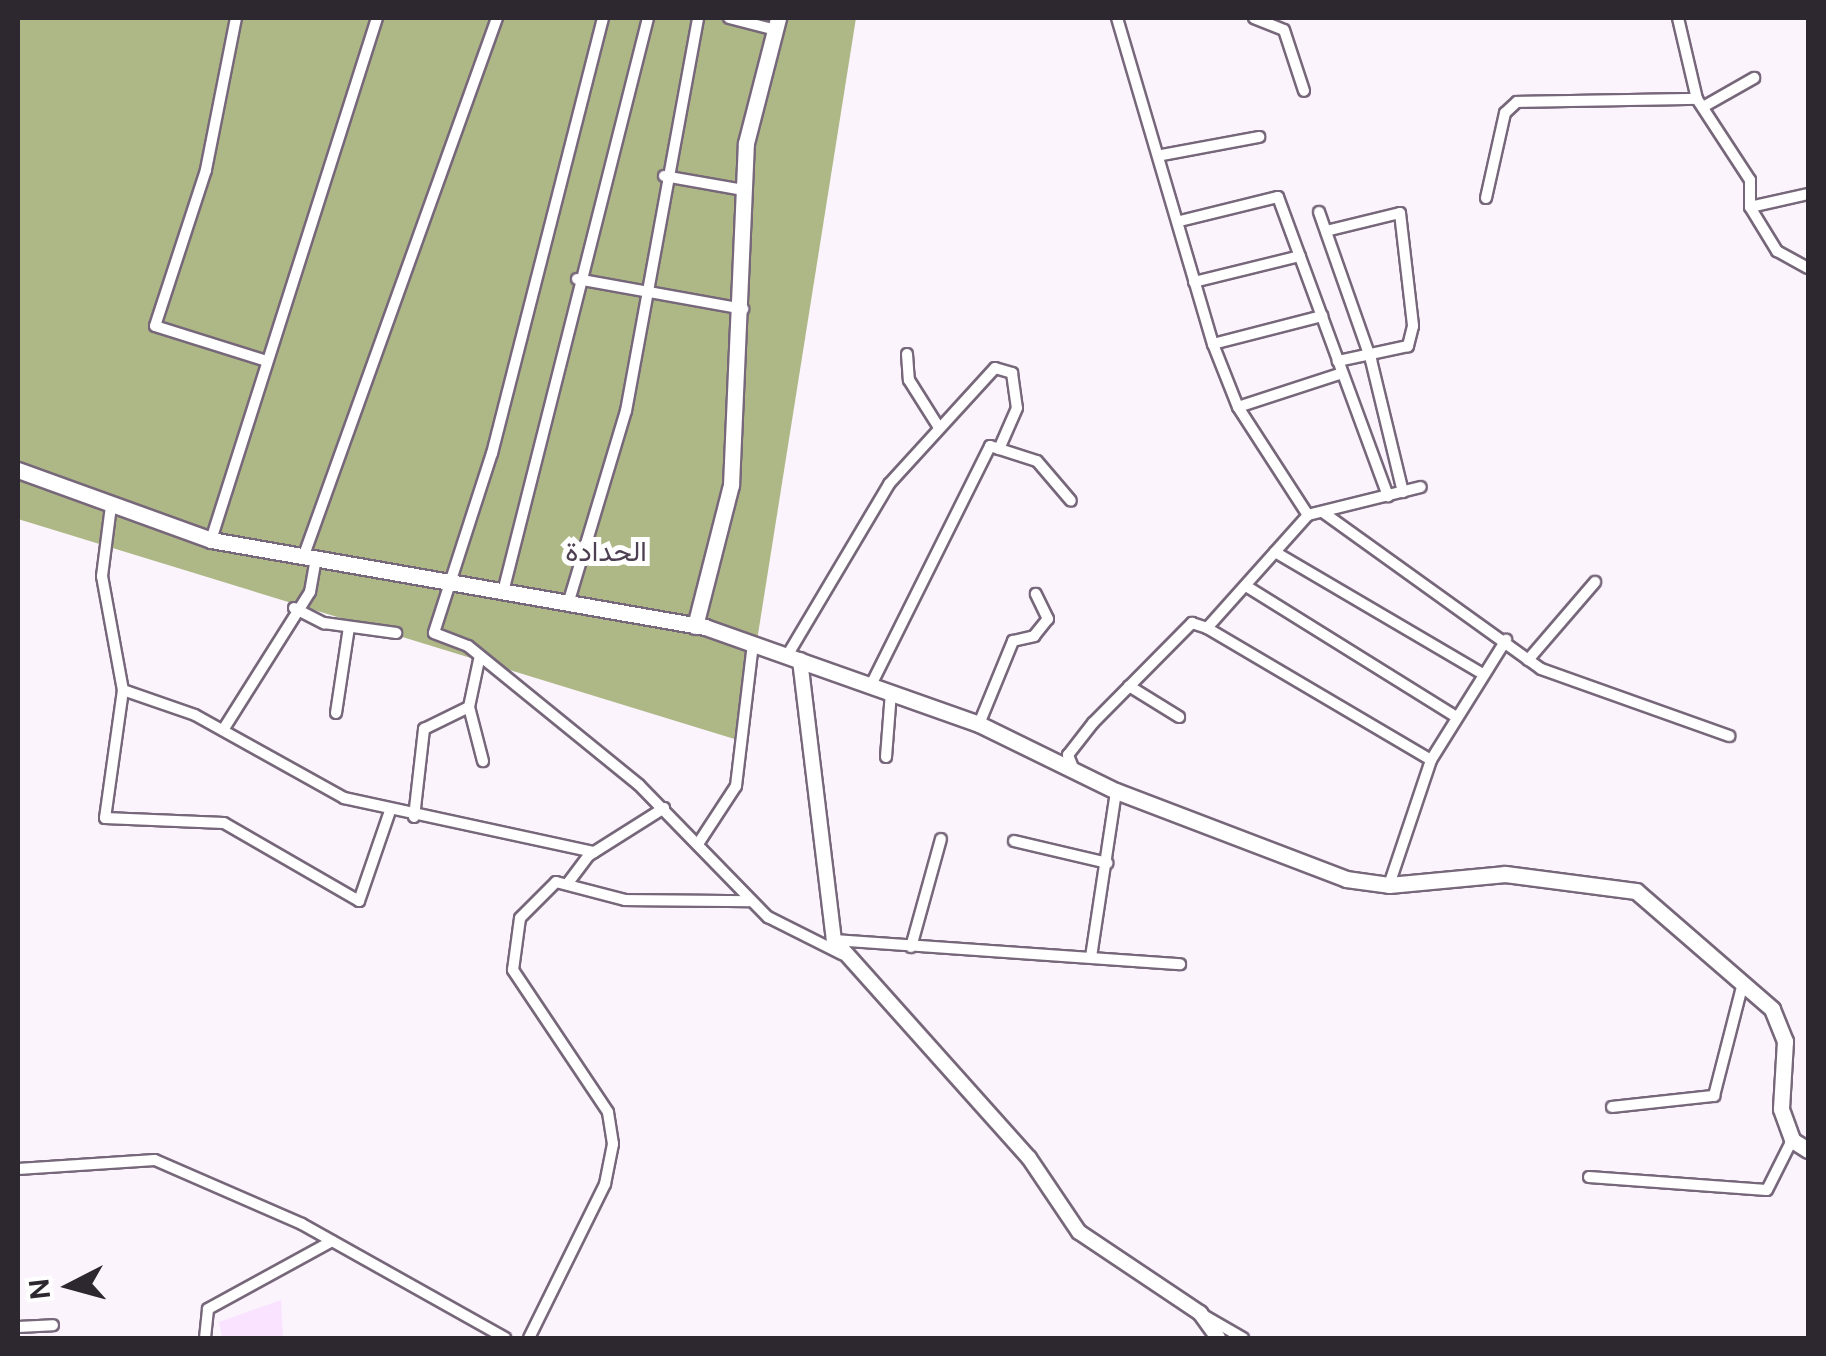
<!DOCTYPE html>
<html>
<head>
<meta charset="utf-8">
<style>
	body { margin:0 }
	#map { position:relative; width:1826px; height:1356px; overflow:hidden; background:#fbf4fd; font-family:"DM Sans",Vazirmatn,sans-serif }
	div>[style] { position:absolute }
	.built>* { inset:0; background:#fae3ff }
	.forest>* { inset:0; background:#aeb886 }
	.roads { filter:drop-shadow(2px 0 #77677a) drop-shadow(-2px 0 #77677a) drop-shadow(0 2px #77677a) drop-shadow(0 -2px #77677a) }
	.minor>* { height:10px; margin:-5px; padding:0 5px; transform-origin:5px; border-radius:5px; background:#fff }
	.tertiary>* { height:14px; margin:-7px; padding:0 7px; transform-origin:7px; border-radius:7px; background:#fff }
	.secondary>* { height:15px; margin:-7.5px; padding:0 7.5px; transform-origin:7.5px; border-radius:7.5px; background:#fff }
	span { translate:-50% -50%; white-space:nowrap; text-align:center; line-height:1.15; -webkit-text-stroke:10px #fff; paint-order:stroke }
	.neighbourhood-label { font-size:28px; color:#4e4052 }
	.frame { position:absolute; inset:0; border:20px solid #2d272f; pointer-events:none }
	.north { position:absolute; left:20px; top:1236px; width:100px; height:100px; -webkit-text-stroke:8px #fff; paint-order:stroke; rotate:264deg; font-size:28px; font-weight:700; line-height:40px; text-align:center; color:#2d272f }
	.north::after { content:''; display:block; margin:auto; width:35px; height:45px; background:#2d272f; clip-path:polygon(50% 0,100% 100%,50% 72%,0 100%) }
</style>
</head>
<body>
<div id="map">
	<div class="built">
		<i style="clip-path:polygon(281px 1300px,283px 1338px,222px 1338px,219px 1322px)"></i>
	</div>
	<div class="forest">
		<i style="clip-path:polygon(18px 18px,856px 18px,741px 741px,18px 519px)"></i>
	</div>
	<div class="roads">
		<div class="minor">
			<i style="left:236px;top:18px;width:155px;rotate:101.2deg"></i>
			<i style="left:206px;top:170px;width:164px;rotate:108.1deg"></i>
			<i style="left:155px;top:326px;width:117px;rotate:17.4deg"></i>
			<i style="left:603px;top:18px;width:449px;rotate:104.3deg"></i>
			<i style="left:492px;top:453px;width:189px;rotate:107.9deg"></i>
			<i style="left:434px;top:633px;width:36px;rotate:21deg"></i>
			<i style="left:468px;top:646px;width:220px;rotate:39.1deg"></i>
			<i style="left:639px;top:785px;width:185px;rotate:45.7deg"></i>
			<i style="left:768px;top:917px;width:83px;rotate:26.6deg"></i>
			<i style="left:729px;top:18px;width:44px;rotate:14.3deg"></i>
			<i style="left:1117px;top:18px;width:340px;rotate:73.6deg"></i>
			<i style="left:1213px;top:344px;width:68px;rotate:68.4deg"></i>
			<i style="left:1238px;top:407px;width:129px;rotate:57.1deg"></i>
			<i style="left:1254px;top:18px;width:32px;rotate:22deg"></i>
			<i style="left:1284px;top:30px;width:64px;rotate:71.8deg"></i>
			<i style="left:1678px;top:18px;width:83px;rotate:76.8deg"></i>
			<i style="left:1697px;top:99px;width:97px;rotate:56.8deg"></i>
			<i style="left:1750px;top:180px;width:27px;rotate:90deg"></i>
			<i style="left:1750px;top:207px;width:52px;rotate:58.5deg"></i>
			<i style="left:1777px;top:251px;width:35px;rotate:29deg"></i>
			<i style="left:1703px;top:107px;width:59px;rotate:-29.6deg"></i>
			<i style="left:1162px;top:155px;width:99px;rotate:-10.5deg"></i>
			<i style="left:664px;top:176px;width:80px;rotate:10deg"></i>
			<i style="left:1486px;top:198px;width:87px;rotate:-77.4deg"></i>
			<i style="left:1505px;top:113px;width:16px;rotate:-43deg"></i>
			<i style="left:1517px;top:102px;width:180px;rotate:-1deg"></i>
			<i style="left:1750px;top:207px;width:59px;rotate:-12.6deg"></i>
			<i style="left:1319px;top:212px;width:157px;rotate:70.6deg"></i>
			<i style="left:1371px;top:360px;width:136px;rotate:76.4deg"></i>
			<i style="left:1180px;top:221px;width:101px;rotate:-13.8deg"></i>
			<i style="left:1278px;top:197px;width:319px;rotate:69.8deg"></i>
			<i style="left:1326px;top:231px;width:76px;rotate:-13.7deg"></i>
			<i style="left:1400px;top:213px;width:114px;rotate:83.4deg"></i>
			<i style="left:1413px;top:326px;width:21px;rotate:104deg"></i>
			<i style="left:1408px;top:346px;width:72px;rotate:167.9deg"></i>
			<i style="left:577px;top:279px;width:169px;rotate:10.2deg"></i>
			<i style="left:1194px;top:282px;width:109px;rotate:-13.8deg"></i>
			<i style="left:1213px;top:344px;width:113px;rotate:-14.4deg"></i>
			<i style="left:907px;top:354px;width:26px;rotate:86deg"></i>
			<i style="left:909px;top:380px;width:54px;rotate:57.8deg"></i>
			<i style="left:1238px;top:407px;width:109px;rotate:-18.1deg"></i>
			<i style="left:111px;top:506px;width:71px;rotate:97.3deg"></i>
			<i style="left:102px;top:576px;width:116px;rotate:79.6deg"></i>
			<i style="left:123px;top:690px;width:129px;rotate:98deg"></i>
			<i style="left:105px;top:818px;width:119px;rotate:2.4deg"></i>
			<i style="left:224px;top:823px;width:156px;rotate:30deg"></i>
			<i style="left:359px;top:901px;width:95px;rotate:-71deg"></i>
			<i style="left:1324px;top:513px;width:267px;rotate:35.7deg"></i>
			<i style="left:1541px;top:669px;width:200px;rotate:19.6deg"></i>
			<i style="left:211px;top:540px;width:548px;rotate:-72.36deg"></i>
			<i style="left:1275px;top:552px;width:241px;rotate:30.4deg"></i>
			<i style="left:304px;top:555px;width:571px;rotate:-70.23deg"></i>
			<i style="left:1246px;top:586px;width:246px;rotate:31.9deg"></i>
			<i style="left:503px;top:592px;width:592px;rotate:-75.82deg"></i>
			<i style="left:568px;top:604px;width:202px;rotate:-73.3deg"></i>
			<i style="left:626px;top:411px;width:400px;rotate:-79.6deg"></i>
			<i style="left:294px;top:608px;width:34px;rotate:27deg"></i>
			<i style="left:324px;top:623px;width:73px;rotate:7.9deg"></i>
			<i style="left:1207px;top:628px;width:260px;rotate:30.5deg"></i>
			<i style="left:787px;top:656px;width:200px;rotate:-59.3deg"></i>
			<i style="left:889px;top:484px;width:157px;rotate:-47.6deg"></i>
			<i style="left:995px;top:368px;width:18px;rotate:16deg"></i>
			<i style="left:1012px;top:373px;width:35px;rotate:82deg"></i>
			<i style="left:1017px;top:408px;width:45px;rotate:113.7deg"></i>
			<i style="left:1528px;top:660px;width:103px;rotate:-49.3deg"></i>
			<i style="left:871px;top:685px;width:267px;rotate:-63.5deg"></i>
			<i style="left:990px;top:446px;width:49px;rotate:17.7deg"></i>
			<i style="left:1037px;top:461px;width:52px;rotate:49.6deg"></i>
			<i style="left:1129px;top:686px;width:59px;rotate:31.8deg"></i>
			<i style="left:123px;top:690px;width:76px;rotate:19.1deg"></i>
			<i style="left:195px;top:715px;width:171px;rotate:29.1deg"></i>
			<i style="left:344px;top:798px;width:256px;rotate:12.2deg"></i>
			<i style="left:469px;top:707px;width:56px;rotate:75.5deg"></i>
			<i style="left:336px;top:713px;width:87px;rotate:-81.4deg"></i>
			<i style="left:979px;top:724px;width:90px;rotate:-67.7deg"></i>
			<i style="left:1013px;top:641px;width:22px;rotate:-13deg"></i>
			<i style="left:1034px;top:636px;width:22px;rotate:-51deg"></i>
			<i style="left:1048px;top:619px;width:28px;rotate:-116deg"></i>
			<i style="left:223px;top:730px;width:163px;rotate:-57.8deg"></i>
			<i style="left:310px;top:592px;width:36px;rotate:-80deg"></i>
			<i style="left:886px;top:757px;width:65px;rotate:-85.6deg"></i>
			<i style="left:1072px;top:765px;width:11px;rotate:-112deg"></i>
			<i style="left:1068px;top:755px;width:41px;rotate:-52deg"></i>
			<i style="left:1093px;top:723px;width:141px;rotate:-45.3deg"></i>
			<i style="left:1192px;top:623px;width:16px;rotate:18deg"></i>
			<i style="left:1207px;top:628px;width:152px;rotate:-48.2deg"></i>
			<i style="left:1308px;top:515px;width:116px;rotate:-13.9deg"></i>
			<i style="left:414px;top:817px;width:89px;rotate:-83.5deg"></i>
			<i style="left:424px;top:729px;width:50px;rotate:-26.1deg"></i>
			<i style="left:469px;top:707px;width:48px;rotate:-78deg"></i>
			<i style="left:1014px;top:841px;width:96px;rotate:13.3deg"></i>
			<i style="left:698px;top:844px;width:69px;rotate:-56.8deg"></i>
			<i style="left:736px;top:786px;width:143px;rotate:-83.2deg"></i>
			<i style="left:568px;top:883px;width:34px;rotate:-53deg"></i>
			<i style="left:588px;top:856px;width:90px;rotate:-32.3deg"></i>
			<i style="left:1389px;top:885px;width:132px;rotate:-71.4deg"></i>
			<i style="left:1431px;top:760px;width:142px;rotate:-58deg"></i>
			<i style="left:834px;top:940px;width:347px;rotate:4deg"></i>
			<i style="left:911px;top:947px;width:112px;rotate:-74.5deg"></i>
			<i style="left:1091px;top:957px;width:168px;rotate:-81.4deg"></i>
			<i style="left:1612px;top:1107px;width:103px;rotate:-6.2deg"></i>
			<i style="left:1714px;top:1096px;width:117px;rotate:-75.6deg"></i>
			<i style="left:18px;top:1169px;width:137px;rotate:-3.8deg"></i>
			<i style="left:155px;top:1160px;width:160px;rotate:23.5deg"></i>
			<i style="left:302px;top:1224px;width:233px;rotate:29.3deg"></i>
			<i style="left:1589px;top:1177px;width:178px;rotate:4.2deg"></i>
			<i style="left:1767px;top:1190px;width:56px;rotate:-63.4deg"></i>
			<i style="left:1205px;top:1316px;width:44px;rotate:30.1deg"></i>
			<i style="left:18px;top:1327px;width:35px;rotate:-3deg"></i>
			<i style="left:205px;top:1338px;width:29px;rotate:-84deg"></i>
			<i style="left:208px;top:1309px;width:141px;rotate:-28.7deg"></i>
			<i style="left:529px;top:1338px;width:172px;rotate:-63.7deg"></i>
			<i style="left:605px;top:1184px;width:41px;rotate:-78.7deg"></i>
			<i style="left:613px;top:1144px;width:32px;rotate:-99deg"></i>
			<i style="left:608px;top:1112px;width:171px;rotate:-123.8deg"></i>
			<i style="left:513px;top:970px;width:52px;rotate:-82.3deg"></i>
			<i style="left:520px;top:918px;width:51px;rotate:-45deg"></i>
			<i style="left:556px;top:882px;width:71px;rotate:14.6deg"></i>
			<i style="left:625px;top:900px;width:124px;rotate:0.5deg"></i>
		</div>
		<div class="tertiary">
			<i style="left:800px;top:660px;width:282px;rotate:83.1deg"></i>
			<i style="left:834px;top:940px;width:292px;rotate:48.2deg"></i>
			<i style="left:1029px;top:1158px;width:89px;rotate:56deg"></i>
			<i style="left:1079px;top:1232px;width:146px;rotate:33.8deg"></i>
			<i style="left:1200px;top:1313px;width:31px;rotate:54deg"></i>
		</div>
		<div class="secondary">
			<i style="left:18px;top:470px;width:205px;rotate:19.9deg"></i>
			<i style="left:211px;top:540px;width:502px;rotate:9.99deg"></i>
			<i style="left:705px;top:627px;width:291px;rotate:19.5deg"></i>
			<i style="left:979px;top:724px;width:153px;rotate:26.1deg"></i>
			<i style="left:1116px;top:791px;width:246px;rotate:20.9deg"></i>
			<i style="left:1346px;top:879px;width:43px;rotate:7.9deg"></i>
			<i style="left:1389px;top:885px;width:117px;rotate:-5.4deg"></i>
			<i style="left:1505px;top:874px;width:132px;rotate:7.4deg"></i>
			<i style="left:1636px;top:891px;width:180px;rotate:40.9deg"></i>
			<i style="left:1772px;top:1009px;width:35px;rotate:68deg"></i>
			<i style="left:1785px;top:1041px;width:68px;rotate:93.4deg"></i>
			<i style="left:1781px;top:1109px;width:33px;rotate:70deg"></i>
			<i style="left:1792px;top:1140px;width:19px;rotate:32deg"></i>
			<i style="left:695px;top:626px;width:146px;rotate:-75.7deg"></i>
			<i style="left:731px;top:485px;width:342px;rotate:-87.5deg"></i>
			<i style="left:746px;top:143px;width:129px;rotate:-75.6deg"></i>
		</div>
	</div>
	<div class="neighbourhood-label">
		<span style="left:606px;top:552px">الحدادة</span>
	</div>
	<div class="frame"></div>
	<div class="north">N</div>
</div>
</body>
</html>
